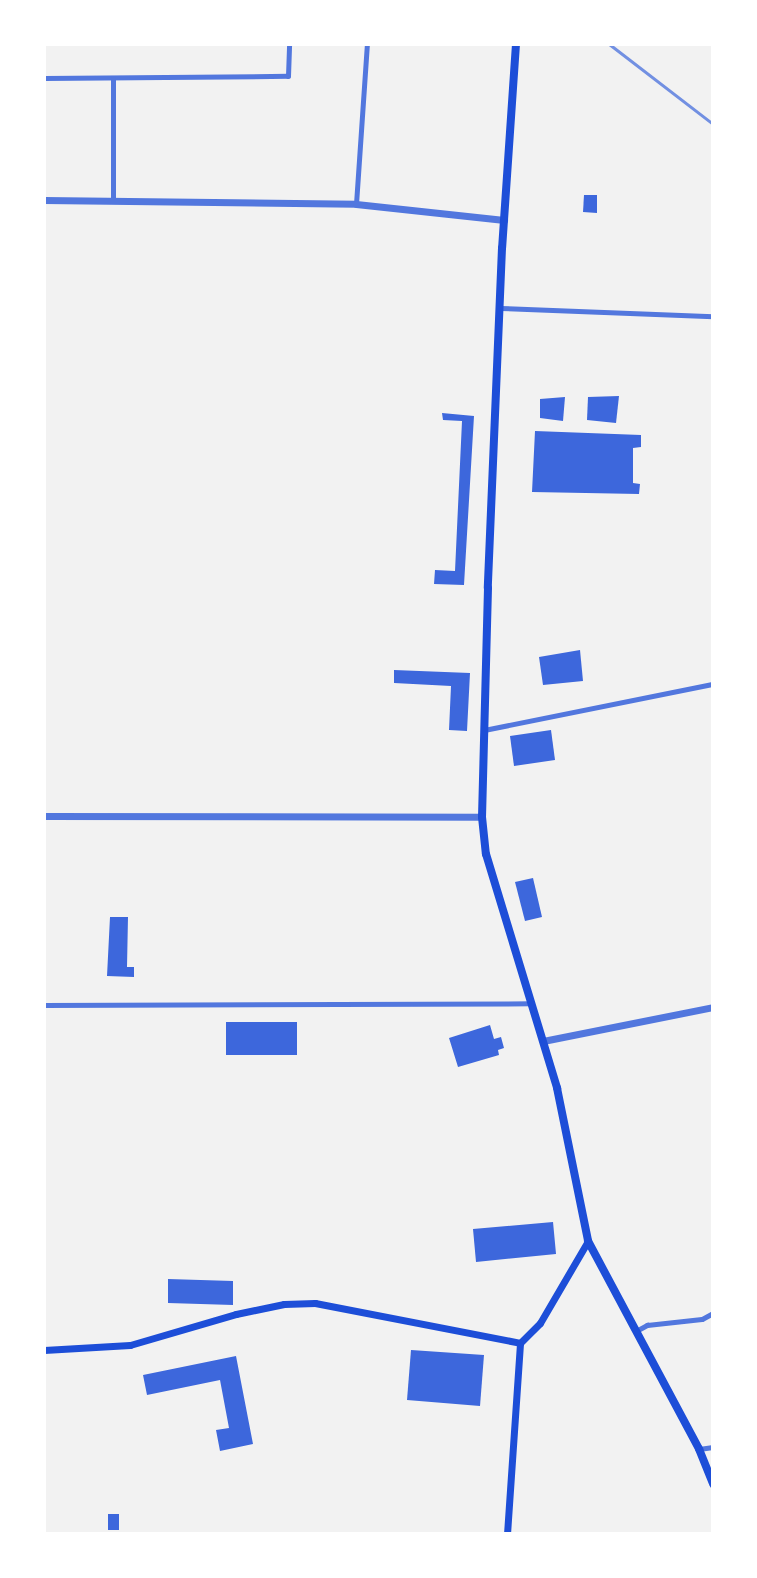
<!DOCTYPE html>
<html>
<head>
<meta charset="utf-8">
<style>
	body { margin:0 }
	#map { position:relative; width:757px; height:1578px; overflow:hidden; background:#f2f2f2; font-family:Montserrat,sans-serif }
	div>[style] { position:absolute }
	.building>* { inset:0; background:#3d67dc }
	.minor>* { height:5px; margin:-2.5px; padding:0 2.5px; transform-origin:2.5px; border-radius:2.5px; background:#5277de }
	.tertiary>* { height:7px; margin:-3.5px; padding:0 3.5px; transform-origin:3.5px; border-radius:3.5px; background:#5277de }
	.secondary>* { height:7px; margin:-3.5px; padding:0 3.5px; transform-origin:3.5px; border-radius:3.5px; background:#1d4ed8 }
	.primary>* { height:8px; margin:-4px; padding:0 4px; transform-origin:4px; border-radius:4px; background:#1d4ed8 }
	.rail>* { height:3px; margin:-1.5px; padding:0 1.5px; transform-origin:1.5px; border-radius:1.5px; background:#7290e2 }
	span { translate:-50% -50%; white-space:nowrap; text-align:center; line-height:1.15; -webkit-text-stroke:7px #fff; paint-order:stroke }
	.frame { position:absolute; inset:0; border:46px solid #fff; pointer-events:none }
</style>
</head>
<body>
<div id="map">
	<div class="building">
		<i style="clip-path:polygon(584px 195px,597px 195px,597px 213px,583px 212px)"></i>
		<i style="clip-path:polygon(619px 396px,616px 423px,587px 420px,588px 397px)"></i>
		<i style="clip-path:polygon(565px 397px,563px 421px,540px 418px,540px 399px)"></i>
		<i style="clip-path:polygon(442px 413px,474px 416px,464px 585px,434px 584px,435px 570px,455px 571px,462px 421px,443px 420px)"></i>
		<i style="clip-path:polygon(535px 431px,641px 435px,641px 447px,633px 448px,633px 483px,640px 484px,639px 494px,532px 492px)"></i>
		<i style="clip-path:polygon(580px 650px,583px 681px,543px 685px,539px 657px)"></i>
		<i style="clip-path:polygon(394px 670px,470px 673px,467px 731px,449px 730px,451px 686px,394px 683px)"></i>
		<i style="clip-path:polygon(551px 730px,555px 760px,514px 766px,510px 736px)"></i>
		<i style="clip-path:polygon(533px 878px,542px 917px,525px 921px,515px 882px)"></i>
		<i style="clip-path:polygon(110px 917px,128px 917px,127px 967px,134px 967px,134px 977px,107px 976px)"></i>
		<i style="clip-path:polygon(226px 1022px,297px 1022px,297px 1055px,226px 1055px)"></i>
		<i style="clip-path:polygon(490px 1025px,494px 1039px,501px 1037px,504px 1048px,498px 1050px,499px 1055px,458px 1067px,449px 1038px)"></i>
		<i style="clip-path:polygon(553px 1222px,556px 1254px,476px 1262px,473px 1229px)"></i>
		<i style="clip-path:polygon(168px 1279px,233px 1281px,233px 1305px,168px 1303px)"></i>
		<i style="clip-path:polygon(411px 1350px,484px 1355px,480px 1406px,407px 1400px)"></i>
		<i style="clip-path:polygon(236px 1356px,253px 1444px,220px 1451px,216px 1430px,229px 1428px,220px 1380px,147px 1395px,143px 1375px)"></i>
		<i style="clip-path:polygon(108px 1514px,119px 1514px,119px 1530px,108px 1530px)"></i>
	</div>
	<div class="minor">
		<i style="left:44px;top:78px;width:244px;rotate:-0.5deg"></i>
		<i style="left:288px;top:76px;width:32px;rotate:-88deg"></i>
		<i style="left:113px;top:200px;width:121px;rotate:-90deg"></i>
		<i style="left:356px;top:204px;width:160px;rotate:-86.1deg"></i>
		<i style="left:500px;top:308px;width:213px;rotate:2.2deg"></i>
		<i style="left:484px;top:730px;width:234px;rotate:-11.4deg"></i>
		<i style="left:44px;top:1005px;width:487px;rotate:-0.2deg"></i>
		<i style="left:636px;top:1331px;width:13px;rotate:-29deg"></i>
		<i style="left:647px;top:1325px;width:55px;rotate:-6.2deg"></i>
		<i style="left:702px;top:1319px;width:13px;rotate:-29deg"></i>
		<i style="left:699px;top:1449px;width:14px;rotate:-8deg"></i>
	</div>
	<div class="tertiary">
		<i style="left:44px;top:200px;width:312px;rotate:0.7deg"></i>
		<i style="left:356px;top:204px;width:149px;rotate:6.2deg"></i>
		<i style="left:44px;top:816px;width:438px;rotate:0.1deg"></i>
		<i style="left:543px;top:1041px;width:173px;rotate:-11.3deg"></i>
	</div>
	<div class="secondary">
		<i style="left:44px;top:1350px;width:86px;rotate:-3.3deg"></i>
		<i style="left:130px;top:1345px;width:110px;rotate:-16.3deg"></i>
		<i style="left:236px;top:1314px;width:49px;rotate:-11.8deg"></i>
		<i style="left:284px;top:1304px;width:31px;rotate:-2deg"></i>
		<i style="left:315px;top:1303px;width:209px;rotate:11deg"></i>
		<i style="left:507px;top:1534px;width:191px;rotate:-86.1deg"></i>
		<i style="left:520px;top:1343px;width:28px;rotate:-45deg"></i>
		<i style="left:540px;top:1323px;width:95px;rotate:-59.7deg"></i>
	</div>
	<div class="primary">
		<i style="left:516px;top:44px;width:204px;rotate:93.9deg"></i>
		<i style="left:502px;top:248px;width:340px;rotate:92.4deg"></i>
		<i style="left:488px;top:588px;width:229px;rotate:91.5deg"></i>
		<i style="left:482px;top:817px;width:37px;rotate:84deg"></i>
		<i style="left:486px;top:854px;width:245px;rotate:73.1deg"></i>
		<i style="left:557px;top:1088px;width:156px;rotate:78.5deg"></i>
		<i style="left:588px;top:1241px;width:236px;rotate:61.9deg"></i>
		<i style="left:699px;top:1449px;width:38px;rotate:68deg"></i>
	</div>
	<div class="rail">
		<i style="left:609px;top:44px;width:131px;rotate:37.6deg"></i>
	</div>
	<div class="frame"></div>
</div>
</body>
</html>
